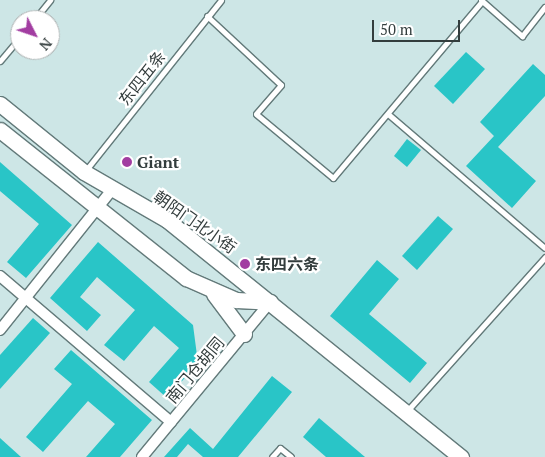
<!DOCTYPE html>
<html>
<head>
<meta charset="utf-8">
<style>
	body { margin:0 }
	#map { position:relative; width:545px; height:457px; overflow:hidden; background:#cde6e6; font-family:"PT Serif","Noto Sans SC",serif }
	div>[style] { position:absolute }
	.building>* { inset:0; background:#29c5c7 }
	.roads { filter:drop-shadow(1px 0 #637a7a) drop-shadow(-1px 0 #637a7a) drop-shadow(0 1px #637a7a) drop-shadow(0 -1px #637a7a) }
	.service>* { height:5px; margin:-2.5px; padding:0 2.5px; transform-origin:2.5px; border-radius:2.5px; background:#fff }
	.minor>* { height:10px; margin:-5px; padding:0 5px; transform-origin:5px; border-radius:5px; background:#fff }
	.secondary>* { height:15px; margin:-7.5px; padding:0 7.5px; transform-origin:7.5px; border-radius:7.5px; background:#fff }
	.dots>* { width:14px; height:14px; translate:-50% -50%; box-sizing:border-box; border:2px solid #fff; border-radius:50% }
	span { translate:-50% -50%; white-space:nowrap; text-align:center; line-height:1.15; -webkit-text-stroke:4.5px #fff; paint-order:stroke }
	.street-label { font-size:16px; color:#333d3d }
	.poi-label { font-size:16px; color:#333d3d; font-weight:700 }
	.left { translate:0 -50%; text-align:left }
	.north { position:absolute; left:10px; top:10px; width:50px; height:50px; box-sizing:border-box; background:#fff; border:1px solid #adb1b1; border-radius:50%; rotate:131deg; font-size:14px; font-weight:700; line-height:20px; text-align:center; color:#333d3d }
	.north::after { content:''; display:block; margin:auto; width:18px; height:22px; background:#a23da1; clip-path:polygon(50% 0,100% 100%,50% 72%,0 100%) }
	.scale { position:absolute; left:372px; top:20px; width:88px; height:22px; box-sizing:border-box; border:2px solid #333d3d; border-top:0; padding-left:6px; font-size:15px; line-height:18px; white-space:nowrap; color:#333d3d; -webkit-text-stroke:4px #fff; paint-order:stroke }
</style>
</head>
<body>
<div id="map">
	<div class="building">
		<i style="clip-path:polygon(466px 52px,485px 69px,453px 104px,434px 86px)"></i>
		<i style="clip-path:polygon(533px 64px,545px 75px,545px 96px,498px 147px,536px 181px,512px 208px,466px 166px,494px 136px,480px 122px)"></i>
		<i style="clip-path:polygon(407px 139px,421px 150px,407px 167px,394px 156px)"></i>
		<i style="clip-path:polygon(0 162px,72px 225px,26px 278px,7px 262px,39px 224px,0 191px)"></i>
		<i style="clip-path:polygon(438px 216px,453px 229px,417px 270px,402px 256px)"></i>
		<i style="clip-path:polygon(98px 242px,193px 325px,198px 363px,167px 398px,149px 382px,179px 348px,154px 326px,124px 361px,104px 345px,135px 310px,97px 277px,80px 297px,101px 315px,87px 331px,50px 298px)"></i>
		<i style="clip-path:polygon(377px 260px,399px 279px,369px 314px,427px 363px,410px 383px,330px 316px)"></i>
		<i style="clip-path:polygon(33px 318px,50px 333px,0 389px,0 355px)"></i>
		<i style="clip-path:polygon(71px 350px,152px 420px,120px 457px,86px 457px,115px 424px,88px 401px,43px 452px,26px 437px,72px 384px,54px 369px)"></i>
		<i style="clip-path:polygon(272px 376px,292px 392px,238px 457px,203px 457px,188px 444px,177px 457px,164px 457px,190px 428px,213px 449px)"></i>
		<i style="clip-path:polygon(319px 418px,365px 457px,326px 457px,303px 437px)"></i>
		<i style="clip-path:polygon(0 438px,21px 457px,0 457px)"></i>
	</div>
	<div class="roads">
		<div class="service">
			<i style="left:481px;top:0;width:55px;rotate:41.3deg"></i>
			<i style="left:522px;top:36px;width:37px;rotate:-52deg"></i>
			<i style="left:207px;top:16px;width:101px;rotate:43deg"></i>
			<i style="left:281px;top:85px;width:38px;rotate:131deg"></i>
			<i style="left:256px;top:114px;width:100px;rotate:39.7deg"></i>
			<i style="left:333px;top:178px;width:231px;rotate:-49.9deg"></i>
			<i style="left:34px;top:20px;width:26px;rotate:-51deg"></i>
			<i style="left:0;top:61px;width:31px;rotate:-50deg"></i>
			<i style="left:388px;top:114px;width:206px;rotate:40.5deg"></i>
			<i style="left:86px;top:170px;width:217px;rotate:-51.5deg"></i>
			<i style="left:407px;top:411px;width:207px;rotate:-48.1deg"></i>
			<i style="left:272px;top:457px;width:12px;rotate:-48deg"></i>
			<i style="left:280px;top:448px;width:14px;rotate:39deg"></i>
		</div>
		<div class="minor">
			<i style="left:0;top:276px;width:225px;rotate:40.5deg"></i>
			<i style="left:0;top:330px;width:178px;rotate:-51.4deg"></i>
			<i style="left:142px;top:457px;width:201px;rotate:-50.4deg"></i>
		</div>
		<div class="secondary">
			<i style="left:0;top:104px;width:108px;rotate:39deg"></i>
			<i style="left:84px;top:172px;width:96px;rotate:30deg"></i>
			<i style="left:167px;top:220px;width:378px;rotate:38.9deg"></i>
			<i style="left:0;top:130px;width:238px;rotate:38.5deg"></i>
			<i style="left:186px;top:278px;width:55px;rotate:23.7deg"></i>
			<i style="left:236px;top:300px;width:34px;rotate:3deg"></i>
			<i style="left:214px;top:294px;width:50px;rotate:53.1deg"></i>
		</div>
	</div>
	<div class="dots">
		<i style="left:127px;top:162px;background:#a23da1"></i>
		<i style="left:245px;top:264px;background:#a23da1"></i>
	</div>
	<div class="street-label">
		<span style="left:142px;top:78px;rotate:-52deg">东四五条</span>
		<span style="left:195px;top:222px;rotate:35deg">朝阳门北小街</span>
		<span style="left:195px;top:370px;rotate:-50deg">南门仓胡同</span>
	</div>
	<div class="poi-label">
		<span class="left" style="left:137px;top:162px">Giant</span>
		<span class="left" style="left:255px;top:264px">东四六条</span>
	</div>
	<div class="north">N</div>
	<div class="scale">50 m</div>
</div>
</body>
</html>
